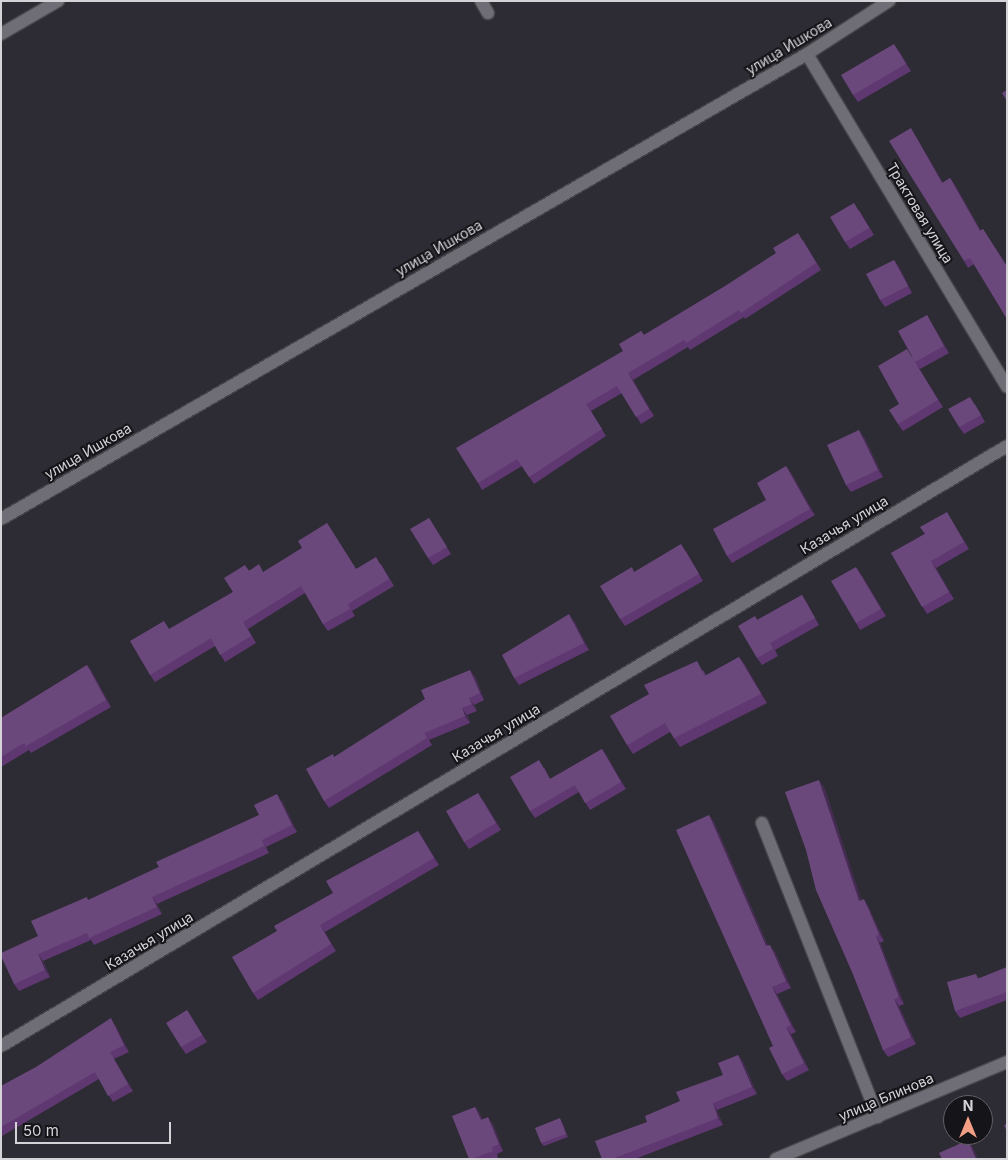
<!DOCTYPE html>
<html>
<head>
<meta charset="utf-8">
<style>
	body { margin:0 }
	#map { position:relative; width:1008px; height:1160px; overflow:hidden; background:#2d2b33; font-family:Inter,sans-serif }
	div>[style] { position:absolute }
	.roads { filter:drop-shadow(1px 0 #47464b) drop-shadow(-1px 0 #47464b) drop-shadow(0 1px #47464b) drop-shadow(0 -1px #47464b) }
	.minor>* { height:12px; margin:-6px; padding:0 6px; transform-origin:6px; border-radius:6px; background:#6f6e76 }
	.wall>* { inset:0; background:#5f3871 }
	.shaded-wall>* { inset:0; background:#462c53 }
	.building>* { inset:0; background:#6b487c }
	span { translate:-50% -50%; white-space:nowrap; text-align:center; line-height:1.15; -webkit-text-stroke:4px #151418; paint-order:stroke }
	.street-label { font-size:14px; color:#d4d3d8 }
	.frame { position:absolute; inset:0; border:2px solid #d4d3d8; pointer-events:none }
	.north { position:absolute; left:943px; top:1095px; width:50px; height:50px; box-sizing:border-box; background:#151418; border:1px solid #616065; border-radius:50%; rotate:0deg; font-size:14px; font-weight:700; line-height:20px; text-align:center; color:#d4d3d8 }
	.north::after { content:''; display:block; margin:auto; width:18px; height:22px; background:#f39f86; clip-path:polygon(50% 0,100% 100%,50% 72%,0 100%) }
	.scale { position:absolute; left:15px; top:1122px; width:156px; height:22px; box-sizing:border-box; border:2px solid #d4d3d8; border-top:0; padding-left:6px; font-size:15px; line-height:18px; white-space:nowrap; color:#d4d3d8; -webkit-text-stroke:4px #151418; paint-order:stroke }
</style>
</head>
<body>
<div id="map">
	<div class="roads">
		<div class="minor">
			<i style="left:481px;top:1px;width:14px;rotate:60deg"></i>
			<i style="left:1px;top:34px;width:66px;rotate:-30.1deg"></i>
			<i style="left:807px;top:54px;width:388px;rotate:59deg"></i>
			<i style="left:1px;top:519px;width:931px;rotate:-29.98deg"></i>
			<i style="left:807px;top:54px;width:98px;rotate:-32.9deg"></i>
			<i style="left:762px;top:823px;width:316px;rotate:68.5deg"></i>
			<i style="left:1px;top:1046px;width:1171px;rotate:-30.81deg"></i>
			<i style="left:776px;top:1159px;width:251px;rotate:-22.8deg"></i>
		</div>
	</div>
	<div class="wall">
		<i style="clip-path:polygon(899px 51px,911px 71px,858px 102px,853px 95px)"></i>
		<i style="clip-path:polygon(915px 135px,943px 183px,950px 178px,955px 185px,981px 231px,983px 229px,1007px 266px,1007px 319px,974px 264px,968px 268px,964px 261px)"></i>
		<i style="clip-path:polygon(859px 210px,874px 235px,850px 249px,845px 242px)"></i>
		<i style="clip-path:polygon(803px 240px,821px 270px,745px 319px,744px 317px,690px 350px,688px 347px,633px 380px,654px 416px,641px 424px,622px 393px,591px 411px,606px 436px,534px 484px,522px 466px,482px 490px,478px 483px,623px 351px,641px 331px,644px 335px)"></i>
		<i style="clip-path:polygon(894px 260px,899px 267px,912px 293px,885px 307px,880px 300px)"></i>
		<i style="clip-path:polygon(927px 315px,931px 322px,949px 353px,920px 369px,917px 365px,943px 407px,903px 431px,898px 424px,899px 404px,912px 356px)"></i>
		<i style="clip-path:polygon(975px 404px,985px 422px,964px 434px,959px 427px)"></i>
		<i style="clip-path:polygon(864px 437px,883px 477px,851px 492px,846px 485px)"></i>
		<i style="clip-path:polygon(786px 466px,791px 473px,815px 515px,732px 563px,727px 556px,766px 500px)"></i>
		<i style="clip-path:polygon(429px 518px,451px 554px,433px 565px,428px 558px)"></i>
		<i style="clip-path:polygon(951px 519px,969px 549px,936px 568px,954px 599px,927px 614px,891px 553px)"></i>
		<i style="clip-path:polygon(327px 523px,356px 569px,381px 564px,394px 586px,352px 611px,355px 616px,328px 631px,323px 624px,305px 593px,248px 629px,256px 643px,225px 662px,215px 646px,155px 682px,150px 675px,170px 629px,233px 592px,249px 570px,264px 572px,302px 548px)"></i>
		<i style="clip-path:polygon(686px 551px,703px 581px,625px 626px,620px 619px)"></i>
		<i style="clip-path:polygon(861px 574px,886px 616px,860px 630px,856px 623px)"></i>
		<i style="clip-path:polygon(802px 595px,819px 625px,775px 650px,778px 656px,762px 665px,757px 658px,755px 616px,757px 620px)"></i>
		<i style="clip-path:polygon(574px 621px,589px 650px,519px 685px,514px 678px)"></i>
		<i style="clip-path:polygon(739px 657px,745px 665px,767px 703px,680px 747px,670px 732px,633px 754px,627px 745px,703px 670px,706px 675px)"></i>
		<i style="clip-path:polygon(87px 665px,92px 672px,111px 707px,31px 753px,29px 750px,1px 767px,1px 718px)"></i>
		<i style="clip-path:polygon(475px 676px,484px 700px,474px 705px,477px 711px,467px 715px,470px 723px,429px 740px,432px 745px,329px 808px,324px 801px,335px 757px)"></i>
		<i style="clip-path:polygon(602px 749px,626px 789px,590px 810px,579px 792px,535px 818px,530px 811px,544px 767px,550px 779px)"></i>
		<i style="clip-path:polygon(824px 787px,861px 900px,868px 906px,884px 941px,880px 943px,904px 1004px,899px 1006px,916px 1044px,888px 1057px,883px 1050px)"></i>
		<i style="clip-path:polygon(483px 800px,501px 830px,469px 849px,464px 842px)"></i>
		<i style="clip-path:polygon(282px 801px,297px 832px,266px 847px,269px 853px,157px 904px,162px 914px,94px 945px,91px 940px,43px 961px,50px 977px,19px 991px,14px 984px,38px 936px,89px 900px,159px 867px,259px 815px)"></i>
		<i style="clip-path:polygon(709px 815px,714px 822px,768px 946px,775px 952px,791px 988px,777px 994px,796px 1032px,791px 1034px,809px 1070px,787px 1081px,782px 1074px,773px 1046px)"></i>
		<i style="clip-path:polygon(418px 831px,439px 865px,325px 932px,336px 951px,258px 1000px,253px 993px,277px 931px,333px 893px)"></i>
		<i style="clip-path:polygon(1007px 967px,1007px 1000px,960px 1018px,955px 1011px,976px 974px,979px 979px)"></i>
		<i style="clip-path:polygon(187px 1010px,207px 1042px,186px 1054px,181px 1047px)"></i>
		<i style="clip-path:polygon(115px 1025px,129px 1052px,114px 1059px,133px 1091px,113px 1102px,99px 1079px,2px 1136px,1px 1134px,1px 1086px)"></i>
		<i style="clip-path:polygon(738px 1055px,743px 1062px,757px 1094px,717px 1110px,723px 1125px,635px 1159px,602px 1159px,647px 1122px,680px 1101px,723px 1075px)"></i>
		<i style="clip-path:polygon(475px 1107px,480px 1114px,482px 1119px,493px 1124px,503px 1151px,497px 1154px,498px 1158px,495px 1159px,469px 1159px)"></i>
		<i style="clip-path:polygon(562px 1122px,568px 1137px,544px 1146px,541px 1143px)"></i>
	</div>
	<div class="shaded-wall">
		<i style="clip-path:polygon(894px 44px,899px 51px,911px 71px,906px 64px)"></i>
		<i style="clip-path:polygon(911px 128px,915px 135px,947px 190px,942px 183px)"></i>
		<i style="clip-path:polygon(950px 178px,955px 185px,985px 238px,980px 231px)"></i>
		<i style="clip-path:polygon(894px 260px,899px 267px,912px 293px,908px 286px)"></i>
		<i style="clip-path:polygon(927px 315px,931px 322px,949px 353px,944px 346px)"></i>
		<i style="clip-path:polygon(907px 349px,915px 362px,943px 407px,938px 400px)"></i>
		<i style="clip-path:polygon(628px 373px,633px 380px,654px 416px,649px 409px)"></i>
		<i style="clip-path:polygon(859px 430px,864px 437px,883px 477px,878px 470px)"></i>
		<i style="clip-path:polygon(786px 466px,791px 473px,815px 515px,810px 509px)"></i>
		<i style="clip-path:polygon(681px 544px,686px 551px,703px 581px,699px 574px)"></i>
		<i style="clip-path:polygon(931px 561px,936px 568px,954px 599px,949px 592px)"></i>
		<i style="clip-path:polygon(856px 567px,861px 574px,886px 616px,881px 609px)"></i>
		<i style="clip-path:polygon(802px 595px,807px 602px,819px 625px,815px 618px)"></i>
		<i style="clip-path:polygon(569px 614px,574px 621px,589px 650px,584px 643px)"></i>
		<i style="clip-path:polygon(739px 657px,745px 665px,767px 703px,761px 694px)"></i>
		<i style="clip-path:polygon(87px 665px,92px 672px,111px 707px,106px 700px)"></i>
		<i style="clip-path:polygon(470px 670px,475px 676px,484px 700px,480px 693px)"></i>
		<i style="clip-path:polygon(469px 698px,474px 705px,477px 711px,472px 704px)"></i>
		<i style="clip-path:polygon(462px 708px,467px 715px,470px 723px,465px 716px)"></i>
		<i style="clip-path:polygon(602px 749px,607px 756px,626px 789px,621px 782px)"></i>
		<i style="clip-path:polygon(819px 780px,824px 787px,864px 908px,859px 901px)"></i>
		<i style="clip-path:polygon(478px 793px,483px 800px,501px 830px,496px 823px)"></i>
		<i style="clip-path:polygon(277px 794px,282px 801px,297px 832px,292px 825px)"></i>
		<i style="clip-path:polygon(709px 815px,714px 822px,771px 953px,766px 946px)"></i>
		<i style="clip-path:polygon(418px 831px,423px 838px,439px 865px,434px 858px)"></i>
		<i style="clip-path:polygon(152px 897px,157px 904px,162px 914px,157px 907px)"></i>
		<i style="clip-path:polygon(864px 899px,868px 906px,884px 941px,879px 934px)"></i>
		<i style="clip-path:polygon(320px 925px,325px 932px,336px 951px,331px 944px)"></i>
		<i style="clip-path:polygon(876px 936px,880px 943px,904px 1004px,899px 997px)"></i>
		<i style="clip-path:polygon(770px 945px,775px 952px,791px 988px,786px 981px)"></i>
		<i style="clip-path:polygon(38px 954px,43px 961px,50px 977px,45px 970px)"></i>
		<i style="clip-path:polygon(772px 987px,777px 994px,796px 1032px,791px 1025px)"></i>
		<i style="clip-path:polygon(894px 999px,899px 1006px,916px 1044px,911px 1037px)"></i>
		<i style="clip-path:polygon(111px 1018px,115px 1025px,129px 1052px,124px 1045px)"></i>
		<i style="clip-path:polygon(786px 1027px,791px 1034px,809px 1070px,804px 1063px)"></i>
		<i style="clip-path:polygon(110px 1052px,114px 1059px,133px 1091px,128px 1084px)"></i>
		<i style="clip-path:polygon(738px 1055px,743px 1062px,757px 1094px,752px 1087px)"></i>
		<i style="clip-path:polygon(713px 1103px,717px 1110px,723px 1125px,718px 1118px)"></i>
		<i style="clip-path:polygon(475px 1107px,480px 1114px,485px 1127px,481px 1120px)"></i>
		<i style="clip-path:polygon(488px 1117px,493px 1124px,503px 1151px,499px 1144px)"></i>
		<i style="clip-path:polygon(560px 1118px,562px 1122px,568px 1137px,566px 1134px)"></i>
		<i style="clip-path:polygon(968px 1140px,973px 1147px,978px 1159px,976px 1159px)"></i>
	</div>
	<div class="building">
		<i style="clip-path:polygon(894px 44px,906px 64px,853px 95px,841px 75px)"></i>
		<i style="clip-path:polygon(1007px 90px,1007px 101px,1002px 93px)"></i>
		<i style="clip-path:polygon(911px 128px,942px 183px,950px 178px,980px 231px,983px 229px,1007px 267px,1007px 319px,970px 258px,964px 261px,889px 141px)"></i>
		<i style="clip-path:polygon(854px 203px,869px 228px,845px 242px,830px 217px)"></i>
		<i style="clip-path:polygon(798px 233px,816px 263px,741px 313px,739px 310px,686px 343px,684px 340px,628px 373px,649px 409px,636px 417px,617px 386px,586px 404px,602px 429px,529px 477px,517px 459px,478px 483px,456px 448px,623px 351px,619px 344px,641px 331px,644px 335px,725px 286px,776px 253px,773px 248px)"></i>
		<i style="clip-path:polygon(894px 260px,908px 286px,880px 300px,866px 274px)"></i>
		<i style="clip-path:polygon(927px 315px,944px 346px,915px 362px,898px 331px)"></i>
		<i style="clip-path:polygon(907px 349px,938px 400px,898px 424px,889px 410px,899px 404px,878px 366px)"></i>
		<i style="clip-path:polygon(970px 397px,981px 415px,959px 427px,948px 409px)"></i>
		<i style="clip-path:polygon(859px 430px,878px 470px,846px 485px,827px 445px)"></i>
		<i style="clip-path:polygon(786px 466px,810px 509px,727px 556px,713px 529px,766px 500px,757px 483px)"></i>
		<i style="clip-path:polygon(947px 512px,964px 542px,931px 561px,949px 592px,922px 607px,891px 553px,925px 534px,920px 527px)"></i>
		<i style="clip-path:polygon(429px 518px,447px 547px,428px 558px,410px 529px)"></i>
		<i style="clip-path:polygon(327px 523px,356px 569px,376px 557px,389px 579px,348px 604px,350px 609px,323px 624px,301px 586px,243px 622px,251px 636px,220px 655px,211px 638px,150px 675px,130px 641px,164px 621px,169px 629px,233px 592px,224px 578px,245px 565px,249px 571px,259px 564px,263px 572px,302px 548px,298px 541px)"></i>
		<i style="clip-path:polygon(681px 544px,699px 574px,620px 619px,600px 586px,632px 567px,634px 572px)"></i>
		<i style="clip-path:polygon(856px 567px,881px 609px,856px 623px,831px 581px)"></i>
		<i style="clip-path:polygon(802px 595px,815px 618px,770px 643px,773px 649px,757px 658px,738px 626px,755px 616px,757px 620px)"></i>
		<i style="clip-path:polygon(569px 614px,584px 643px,514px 678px,502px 655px)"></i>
		<i style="clip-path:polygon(739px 657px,761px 694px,674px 738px,665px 723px,627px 745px,610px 716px,649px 694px,644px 685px,697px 661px,705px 676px)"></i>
		<i style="clip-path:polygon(87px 665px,106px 700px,26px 746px,24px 743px,1px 757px,1px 718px)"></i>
		<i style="clip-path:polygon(470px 670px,480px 693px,469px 698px,472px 704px,462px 708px,465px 716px,424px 733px,427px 738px,324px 801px,306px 769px,333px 754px,334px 757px,425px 699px,421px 690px)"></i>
		<i style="clip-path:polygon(602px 749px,621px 782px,585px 803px,575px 785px,530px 811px,510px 777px,539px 760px,550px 779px)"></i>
		<i style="clip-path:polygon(819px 780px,859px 901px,864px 899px,879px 934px,876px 936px,899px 997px,894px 999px,911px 1037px,883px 1050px,852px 972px,816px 890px,806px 850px,785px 792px)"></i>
		<i style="clip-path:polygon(478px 793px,496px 823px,464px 842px,446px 811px)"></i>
		<i style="clip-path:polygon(277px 794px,292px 825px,262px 840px,264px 846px,152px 897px,157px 907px,89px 938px,87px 933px,38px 954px,45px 970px,14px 984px,1px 956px,1px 953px,38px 936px,31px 921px,87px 897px,88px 900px,159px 867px,156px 862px,259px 815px,254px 805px)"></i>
		<i style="clip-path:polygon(709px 815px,766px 946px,770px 945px,786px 981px,772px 987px,791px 1025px,786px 1027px,804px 1063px,782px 1074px,769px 1048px,773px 1046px,676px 830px)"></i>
		<i style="clip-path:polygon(418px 831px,434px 858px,320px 925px,331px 944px,253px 993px,232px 957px,277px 931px,274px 926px,333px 893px,326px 881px)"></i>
		<i style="clip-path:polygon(1007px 967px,1007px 992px,955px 1011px,947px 982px,976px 974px,977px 979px)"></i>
		<i style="clip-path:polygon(187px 1010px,202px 1035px,181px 1047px,166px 1023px)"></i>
		<i style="clip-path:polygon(111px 1018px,124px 1045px,110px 1052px,128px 1084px,108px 1096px,95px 1072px,1px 1127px,1px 1086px,36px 1067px)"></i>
		<i style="clip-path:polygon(738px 1055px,752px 1087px,713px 1103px,718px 1118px,612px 1159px,602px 1159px,595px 1141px,647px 1122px,645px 1116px,680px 1101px,676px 1092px,723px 1075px,718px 1063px)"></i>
		<i style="clip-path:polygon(475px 1107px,481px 1120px,488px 1117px,499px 1144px,492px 1147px,493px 1151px,472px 1159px,469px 1159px,452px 1116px)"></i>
		<i style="clip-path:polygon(560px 1118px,566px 1134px,541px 1143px,535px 1128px)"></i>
		<i style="clip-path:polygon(1007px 1124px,1007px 1132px,1004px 1125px)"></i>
		<i style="clip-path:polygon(968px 1140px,976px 1159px,942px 1159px,939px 1153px)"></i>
	</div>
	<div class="street-label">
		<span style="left:789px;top:46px;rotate:-31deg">улица Ишкова</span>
		<span style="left:920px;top:213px;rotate:59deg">Трактовая улица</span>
		<span style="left:439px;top:248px;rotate:-30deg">улица Ишкова</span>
		<span style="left:88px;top:451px;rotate:-30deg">улица Ишкова</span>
		<span style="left:844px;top:525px;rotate:-31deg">Казачья улица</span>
		<span style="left:496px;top:733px;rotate:-31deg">Казачья улица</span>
		<span style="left:149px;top:941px;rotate:-31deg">Казачья улица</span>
		<span style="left:886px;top:1097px;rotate:-23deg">улица Блинова</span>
	</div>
	<div class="frame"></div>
	<div class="north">N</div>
	<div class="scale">50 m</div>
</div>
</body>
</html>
